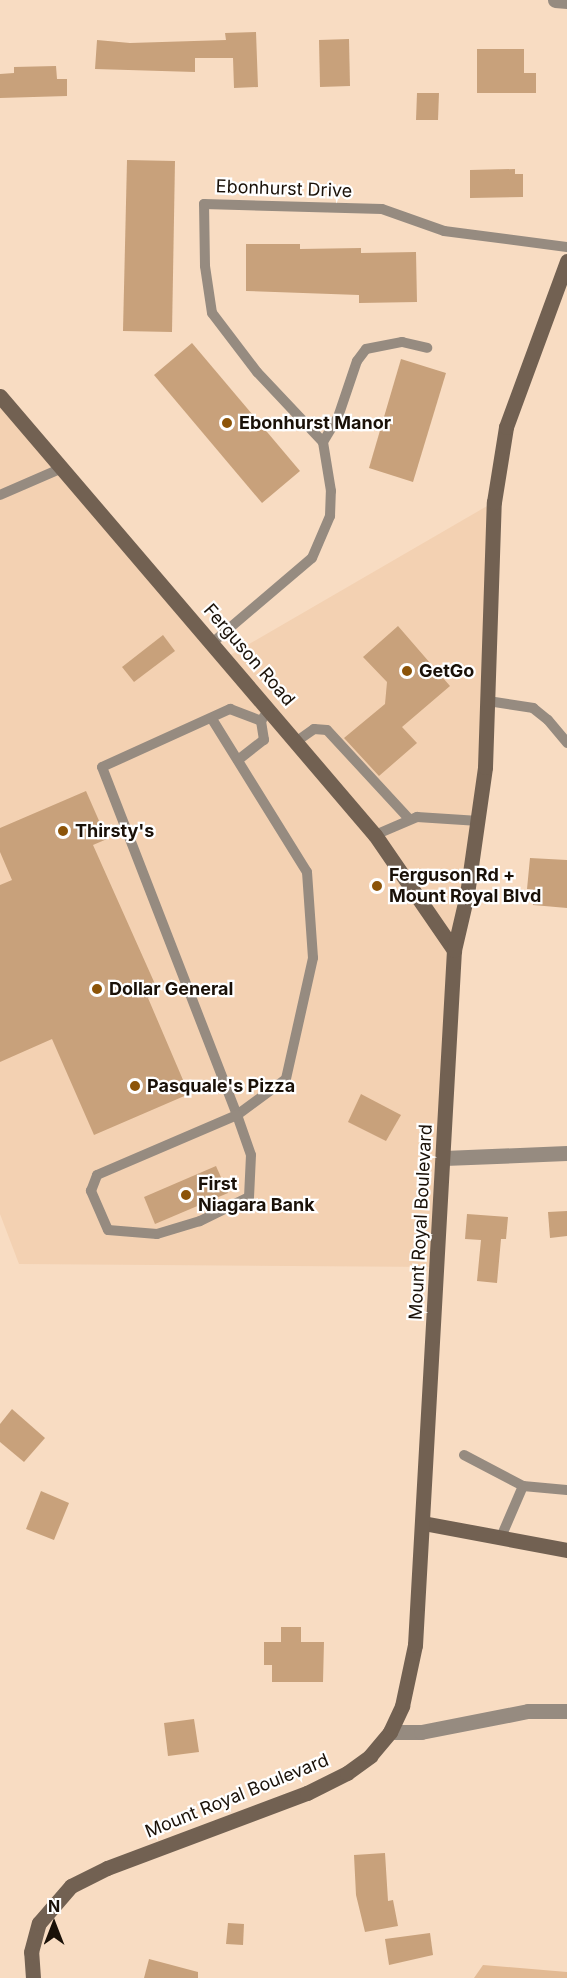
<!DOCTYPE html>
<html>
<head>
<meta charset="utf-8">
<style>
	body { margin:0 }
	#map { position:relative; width:567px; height:1978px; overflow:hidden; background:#f8dcc2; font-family:Inter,sans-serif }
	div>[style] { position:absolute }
	.built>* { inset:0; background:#f3d1b2 }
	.green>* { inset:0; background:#e2ba94 }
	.building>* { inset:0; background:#c8a17b }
	.lane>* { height:10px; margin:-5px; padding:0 5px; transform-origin:5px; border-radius:5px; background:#968b80 }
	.street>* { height:15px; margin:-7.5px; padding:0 7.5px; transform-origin:7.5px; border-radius:7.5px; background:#968b80 }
	.secondary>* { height:15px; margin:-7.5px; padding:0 7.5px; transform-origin:7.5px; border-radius:7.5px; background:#726152 }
	.dots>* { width:16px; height:16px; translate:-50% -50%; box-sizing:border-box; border:3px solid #fff; border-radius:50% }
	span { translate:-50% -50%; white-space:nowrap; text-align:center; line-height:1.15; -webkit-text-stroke:4.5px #fff; paint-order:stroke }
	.street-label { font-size:18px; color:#1a1108 }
	.poi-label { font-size:18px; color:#1a1108; font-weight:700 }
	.left { translate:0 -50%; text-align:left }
	.north { position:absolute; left:24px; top:1894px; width:60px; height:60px; -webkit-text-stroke:4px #fff; paint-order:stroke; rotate:0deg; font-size:16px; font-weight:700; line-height:24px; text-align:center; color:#1a1108 }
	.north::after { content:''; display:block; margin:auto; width:21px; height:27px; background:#1a1108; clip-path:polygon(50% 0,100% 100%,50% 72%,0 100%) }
</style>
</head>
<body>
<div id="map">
	<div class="built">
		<i style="clip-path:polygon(0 396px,225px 658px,494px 502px,485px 767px,454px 950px,438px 1267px,19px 1264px,0 1214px)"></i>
	</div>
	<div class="green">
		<i style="clip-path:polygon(483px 1965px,567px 1972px,567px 1978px,474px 1978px)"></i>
	</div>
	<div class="building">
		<i style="clip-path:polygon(256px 32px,258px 87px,234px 88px,233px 58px,195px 58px,195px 72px,95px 69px,97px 40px,130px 43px,226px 40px,225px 33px)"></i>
		<i style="clip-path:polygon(349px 39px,350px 86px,320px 87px,319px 40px)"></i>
		<i style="clip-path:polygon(477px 49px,524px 49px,524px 73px,536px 73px,536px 93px,477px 93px)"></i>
		<i style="clip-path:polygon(56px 66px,57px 79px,67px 79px,67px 96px,0 98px,0 74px,14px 73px,14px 67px)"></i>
		<i style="clip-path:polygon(417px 93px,439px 93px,438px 120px,416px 120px)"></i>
		<i style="clip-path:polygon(127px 160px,175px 161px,172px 332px,123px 331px)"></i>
		<i style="clip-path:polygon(515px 169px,515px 174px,523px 174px,523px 197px,470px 198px,470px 170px)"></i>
		<i style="clip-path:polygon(246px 244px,300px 244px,300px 249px,361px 248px,361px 253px,416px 252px,417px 302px,359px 303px,359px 295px,246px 291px)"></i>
		<i style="clip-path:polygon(192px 343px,300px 471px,262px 503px,154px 375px)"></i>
		<i style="clip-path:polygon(401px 359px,446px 373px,413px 482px,369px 468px)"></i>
		<i style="clip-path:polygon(398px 626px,450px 686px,402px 727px,417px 743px,379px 776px,344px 738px,385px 704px,387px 682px,363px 657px)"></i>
		<i style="clip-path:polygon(163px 635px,175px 651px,134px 682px,122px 667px)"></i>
		<i style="clip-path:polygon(86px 791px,107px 839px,93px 845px,159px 993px,148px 998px,189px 1094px,94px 1135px,52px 1039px,0 1062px,0 885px,12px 880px,0 852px,0 828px)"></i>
		<i style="clip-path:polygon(530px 858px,567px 860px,567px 908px,533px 905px,535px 890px,527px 889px)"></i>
		<i style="clip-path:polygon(361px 1094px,401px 1115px,386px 1141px,348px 1122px)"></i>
		<i style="clip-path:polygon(216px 1166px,228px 1193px,155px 1224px,144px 1197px)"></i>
		<i style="clip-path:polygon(567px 1211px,567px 1236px,550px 1238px,548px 1212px)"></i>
		<i style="clip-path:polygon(467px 1214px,508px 1217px,506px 1239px,501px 1239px,497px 1283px,477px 1281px,481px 1240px,465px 1239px)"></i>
		<i style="clip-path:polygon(12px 1409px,45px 1438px,24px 1462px,0 1442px,0 1424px)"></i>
		<i style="clip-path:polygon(41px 1491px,69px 1503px,54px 1540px,26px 1529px)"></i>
		<i style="clip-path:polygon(281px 1627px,301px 1627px,301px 1642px,324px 1642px,323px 1682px,272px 1682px,272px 1665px,264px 1665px,264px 1642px,281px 1642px)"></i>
		<i style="clip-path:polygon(194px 1719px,199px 1752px,168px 1756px,164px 1723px)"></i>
		<i style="clip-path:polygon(385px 1853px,388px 1901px,393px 1900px,398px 1926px,365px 1932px,356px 1895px,354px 1855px)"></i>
		<i style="clip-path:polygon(228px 1923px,244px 1924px,243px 1945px,226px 1944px)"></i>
		<i style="clip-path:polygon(430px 1933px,433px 1955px,389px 1965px,385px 1939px)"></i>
		<i style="clip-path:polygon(149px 1959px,198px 1972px,198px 1978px,144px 1978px)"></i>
	</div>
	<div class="lane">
		<i style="left:323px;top:442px;width:29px;rotate:-59deg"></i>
		<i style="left:338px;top:417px;width:59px;rotate:-71.3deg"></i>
		<i style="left:357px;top:361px;width:15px;rotate:-53deg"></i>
		<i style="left:366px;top:349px;width:37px;rotate:-11deg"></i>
		<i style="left:402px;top:342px;width:26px;rotate:13deg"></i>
		<i style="left:0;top:495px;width:68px;rotate:-23.5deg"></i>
		<i style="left:212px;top:643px;width:131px;rotate:-40.4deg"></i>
		<i style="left:312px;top:558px;width:46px;rotate:-66.8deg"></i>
		<i style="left:330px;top:516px;width:25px;rotate:-88deg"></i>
		<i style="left:331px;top:491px;width:50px;rotate:-99.3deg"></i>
		<i style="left:323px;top:442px;width:96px;rotate:-133.3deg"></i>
		<i style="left:257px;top:372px;width:74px;rotate:-127.3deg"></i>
		<i style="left:212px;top:313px;width:48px;rotate:-98.5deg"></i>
		<i style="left:205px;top:266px;width:62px;rotate:-90.9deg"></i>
		<i style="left:204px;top:204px;width:178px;rotate:1.6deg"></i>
		<i style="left:382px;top:209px;width:66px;rotate:19.5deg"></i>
		<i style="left:444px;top:231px;width:124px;rotate:7.4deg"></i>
		<i style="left:488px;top:701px;width:46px;rotate:8.8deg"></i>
		<i style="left:533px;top:708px;width:19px;rotate:39deg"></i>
		<i style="left:548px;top:720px;width:30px;rotate:50deg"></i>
		<i style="left:212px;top:719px;width:180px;rotate:58.2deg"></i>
		<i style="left:307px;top:872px;width:86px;rotate:86deg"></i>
		<i style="left:313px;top:958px;width:124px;rotate:102.6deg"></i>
		<i style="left:286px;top:1079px;width:61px;rotate:143.7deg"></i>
		<i style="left:237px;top:1115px;width:373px;rotate:-111.2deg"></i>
		<i style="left:102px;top:767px;width:141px;rotate:-24.4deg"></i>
		<i style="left:230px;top:709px;width:33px;rotate:21deg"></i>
		<i style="left:261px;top:721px;width:14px;rotate:-56deg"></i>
		<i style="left:297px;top:741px;width:21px;rotate:-35deg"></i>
		<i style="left:314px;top:729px;width:13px;rotate:4deg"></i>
		<i style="left:327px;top:730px;width:121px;rotate:47.3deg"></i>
		<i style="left:238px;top:760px;width:33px;rotate:-38deg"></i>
		<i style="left:264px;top:740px;width:19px;rotate:-99deg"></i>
		<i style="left:375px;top:835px;width:46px;rotate:-23.2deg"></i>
		<i style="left:417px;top:817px;width:62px;rotate:3.7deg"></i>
		<i style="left:237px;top:1115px;width:42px;rotate:70.7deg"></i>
		<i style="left:251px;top:1155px;width:42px;rotate:92.7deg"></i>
		<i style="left:249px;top:1197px;width:55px;rotate:153.9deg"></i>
		<i style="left:200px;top:1221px;width:45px;rotate:163.2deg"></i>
		<i style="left:157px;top:1234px;width:49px;rotate:-175.3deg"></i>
		<i style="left:108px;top:1230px;width:43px;rotate:-113.6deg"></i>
		<i style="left:91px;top:1191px;width:17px;rotate:-69deg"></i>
		<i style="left:97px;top:1175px;width:152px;rotate:-23.2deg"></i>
		<i style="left:464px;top:1455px;width:67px;rotate:27.7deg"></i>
		<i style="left:523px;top:1486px;width:56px;rotate:113.3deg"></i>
		<i style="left:523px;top:1486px;width:44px;rotate:5.2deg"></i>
	</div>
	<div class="street">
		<i style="left:555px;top:0;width:12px;rotate:5deg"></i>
		<i style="left:444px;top:1158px;width:123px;rotate:-2.3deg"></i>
		<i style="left:390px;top:1732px;width:31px"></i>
		<i style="left:421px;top:1732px;width:109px;rotate:-11.1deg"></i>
		<i style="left:528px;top:1711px;width:39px"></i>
	</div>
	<div class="secondary">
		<i style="left:0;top:396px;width:577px;rotate:49.5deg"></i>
		<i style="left:375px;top:835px;width:140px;rotate:55.5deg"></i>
		<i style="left:423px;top:1523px;width:147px;rotate:10.6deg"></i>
		<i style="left:33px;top:1978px;width:26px;rotate:-94deg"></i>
		<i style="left:31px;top:1952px;width:30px;rotate:-75deg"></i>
		<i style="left:39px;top:1923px;width:49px;rotate:-49.1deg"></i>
		<i style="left:71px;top:1886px;width:40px;rotate:-26.6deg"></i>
		<i style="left:107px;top:1868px;width:214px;rotate:-20.6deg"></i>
		<i style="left:307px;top:1793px;width:45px;rotate:-26.6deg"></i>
		<i style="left:347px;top:1773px;width:29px;rotate:-36deg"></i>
		<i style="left:370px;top:1756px;width:31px;rotate:-50deg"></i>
		<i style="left:390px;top:1732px;width:29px;rotate:-65deg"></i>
		<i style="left:402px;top:1706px;width:62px;rotate:-78deg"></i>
		<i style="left:415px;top:1645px;width:696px;rotate:-86.79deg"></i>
		<i style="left:454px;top:950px;width:57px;rotate:-76.9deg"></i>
		<i style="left:467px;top:894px;width:128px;rotate:-81.9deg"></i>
		<i style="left:485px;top:767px;width:265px;rotate:-88.1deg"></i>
		<i style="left:494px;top:502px;width:76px;rotate:-80.9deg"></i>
		<i style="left:506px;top:427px;width:177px;rotate:-69.8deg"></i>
	</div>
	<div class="dots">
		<i style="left:227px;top:423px;background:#8c5409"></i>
		<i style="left:407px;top:671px;background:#8c5409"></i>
		<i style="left:63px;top:831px;background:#8c5409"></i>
		<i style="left:377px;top:886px;background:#8c5409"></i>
		<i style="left:97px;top:989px;background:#8c5409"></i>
		<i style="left:135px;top:1086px;background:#8c5409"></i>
		<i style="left:186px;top:1195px;background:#8c5409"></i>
	</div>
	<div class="street-label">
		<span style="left:284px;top:189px;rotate:2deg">Ebonhurst Drive</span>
		<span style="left:249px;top:655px;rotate:49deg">Ferguson Road</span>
		<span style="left:421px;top:1222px;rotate:-87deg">Mount Royal Boulevard</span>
		<span style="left:237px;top:1796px;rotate:-22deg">Mount Royal Boulevard</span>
	</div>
	<div class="poi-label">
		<span class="left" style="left:239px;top:423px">Ebonhurst Manor</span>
		<span class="left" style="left:419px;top:671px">GetGo</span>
		<span class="left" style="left:75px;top:831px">Thirsty's</span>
		<span class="left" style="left:389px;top:886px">Ferguson Rd +<br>Mount Royal Blvd</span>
		<span class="left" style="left:109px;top:989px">Dollar General</span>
		<span class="left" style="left:147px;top:1086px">Pasquale's Pizza</span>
		<span class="left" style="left:198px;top:1195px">First<br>Niagara Bank</span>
	</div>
	<div class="north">N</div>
</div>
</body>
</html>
